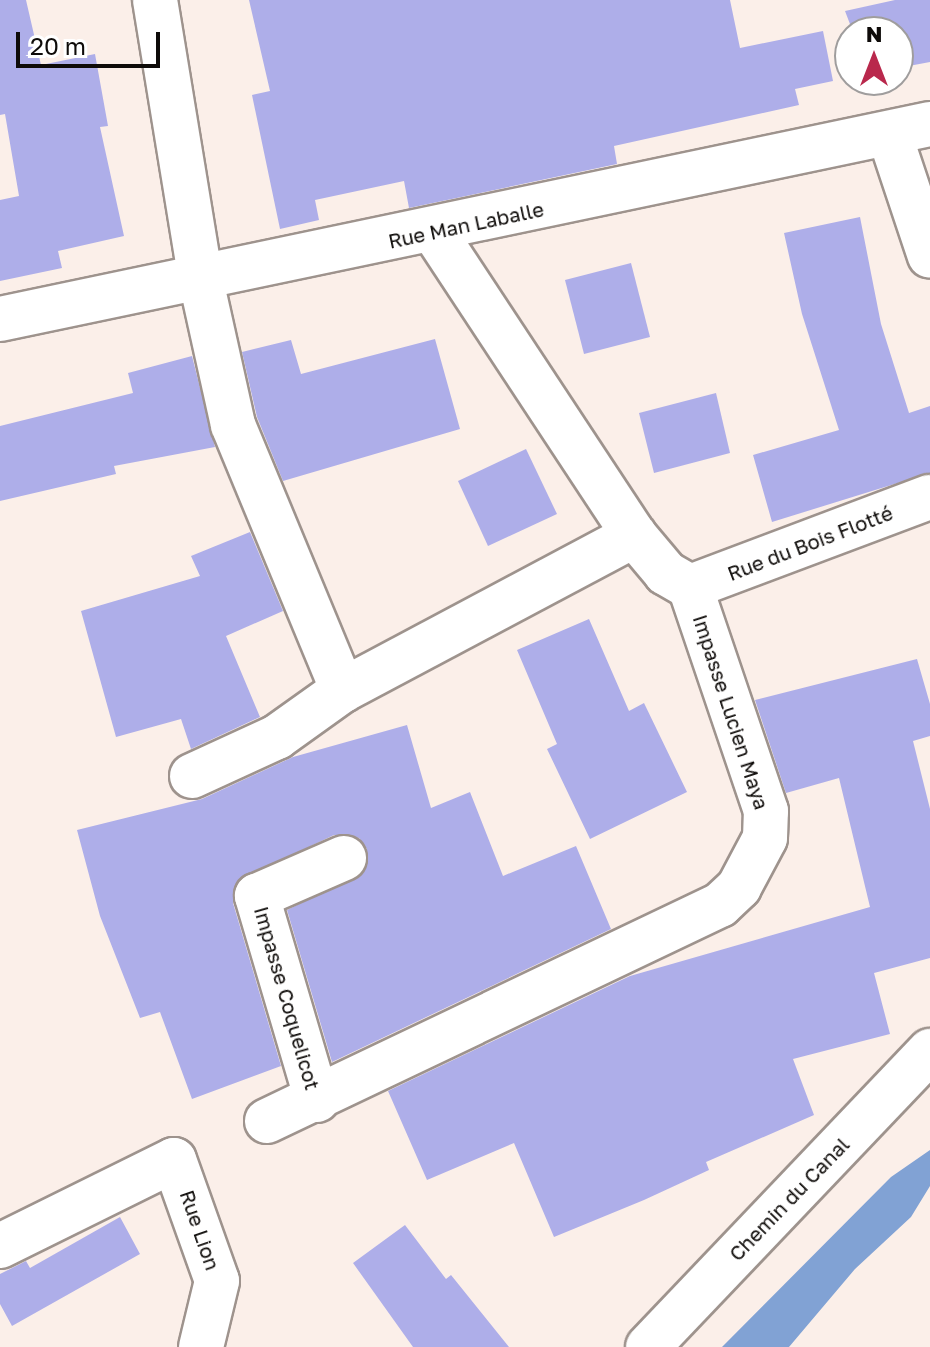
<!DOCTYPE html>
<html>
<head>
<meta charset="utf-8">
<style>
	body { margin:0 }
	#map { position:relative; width:930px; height:1347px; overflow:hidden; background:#fbefe9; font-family:"Golos Text",sans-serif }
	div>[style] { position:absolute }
	.water>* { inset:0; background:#81a2d4 }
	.building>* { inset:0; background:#aeaee9 }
	.roads { filter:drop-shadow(2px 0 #9e938d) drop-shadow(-2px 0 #9e938d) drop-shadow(0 2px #9e938d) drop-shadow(0 -2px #9e938d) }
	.minor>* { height:44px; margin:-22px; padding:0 22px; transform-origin:22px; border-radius:22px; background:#fff }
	span { translate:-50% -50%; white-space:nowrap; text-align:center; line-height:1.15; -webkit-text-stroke:7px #fff; paint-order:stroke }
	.street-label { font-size:20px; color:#0e0b09 }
	.north { position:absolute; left:834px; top:16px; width:80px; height:80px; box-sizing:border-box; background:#fff; border:2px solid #9f9d9d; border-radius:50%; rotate:0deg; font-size:22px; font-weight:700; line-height:32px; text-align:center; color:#0e0b09 }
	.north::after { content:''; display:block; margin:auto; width:28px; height:36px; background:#b9284c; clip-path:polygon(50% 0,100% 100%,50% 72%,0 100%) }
	.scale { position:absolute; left:16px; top:32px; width:144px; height:36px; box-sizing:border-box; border:4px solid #0e0b09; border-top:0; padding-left:10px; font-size:24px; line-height:28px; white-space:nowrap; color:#0e0b09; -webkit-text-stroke:6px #fff; paint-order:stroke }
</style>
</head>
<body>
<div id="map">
	<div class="water">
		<i style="clip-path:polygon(930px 1150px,930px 1186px,911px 1217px,855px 1269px,789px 1347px,722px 1347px,891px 1177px)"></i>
	</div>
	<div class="building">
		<i style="clip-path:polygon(0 0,26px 0,41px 65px,95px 54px,108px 126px,100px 127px,124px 236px,58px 251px,62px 268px,0 281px,0 200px,19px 196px,5px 114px,0 115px)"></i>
		<i style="clip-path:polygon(249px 0,730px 0,740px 48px,823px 31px,833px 81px,795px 89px,799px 105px,614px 146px,617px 164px,409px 208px,404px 181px,315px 200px,319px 220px,280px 229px,252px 95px,270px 91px)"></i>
		<i style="clip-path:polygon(895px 0,930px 0,930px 62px,898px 68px,898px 32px,853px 32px,845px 11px)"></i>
		<i style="clip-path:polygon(860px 217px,881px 324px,909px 413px,930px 406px,930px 473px,772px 522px,753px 455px,839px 430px,802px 314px,784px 233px)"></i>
		<i style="clip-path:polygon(631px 263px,650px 337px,584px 354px,565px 280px)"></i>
		<i style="clip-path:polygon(435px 339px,460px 429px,283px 481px,257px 417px,242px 352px,291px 340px,301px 374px)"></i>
		<i style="clip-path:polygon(192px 356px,215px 447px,114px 466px,116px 474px,0 501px,0 426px,133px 393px,128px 373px)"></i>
		<i style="clip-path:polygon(716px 393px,730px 453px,654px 473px,639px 413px)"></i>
		<i style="clip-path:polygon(526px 449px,557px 514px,488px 546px,458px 481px)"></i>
		<i style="clip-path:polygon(250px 532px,283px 611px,226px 636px,260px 717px,191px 749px,181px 719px,116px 737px,81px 611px,200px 576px,191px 556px)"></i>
		<i style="clip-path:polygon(589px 619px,629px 711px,644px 703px,687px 792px,590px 839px,547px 749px,557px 744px,517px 650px)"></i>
		<i style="clip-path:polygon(917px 659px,930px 704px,930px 736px,913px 741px,930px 809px,930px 958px,874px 973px,890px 1034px,793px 1059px,814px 1115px,706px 1162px,709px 1170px,644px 1200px,554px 1237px,514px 1143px,427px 1180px,388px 1091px,630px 976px,870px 907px,839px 778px,786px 793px,755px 700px)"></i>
		<i style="clip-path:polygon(407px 725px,431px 808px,470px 792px,503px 876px,576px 846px,611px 929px,332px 1062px,287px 910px,364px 872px,367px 849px,359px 838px,334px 835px,237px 881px,233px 903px,281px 1066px,192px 1099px,160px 1012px,140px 1018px,100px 916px,77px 830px,202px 799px,293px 757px)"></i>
		<i style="clip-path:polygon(120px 1217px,140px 1254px,12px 1326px,0 1304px,0 1274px,26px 1261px,30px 1268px)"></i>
		<i style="clip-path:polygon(405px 1225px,446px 1279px,451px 1275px,509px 1347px,413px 1347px,353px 1263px)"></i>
	</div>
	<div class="roads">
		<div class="minor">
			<i style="left:155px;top:0;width:280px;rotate:80.7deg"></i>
			<i style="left:200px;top:276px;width:153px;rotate:77.5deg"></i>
			<i style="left:233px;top:425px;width:287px;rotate:67.5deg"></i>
			<i style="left:890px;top:136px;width:126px;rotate:71.6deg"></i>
			<i style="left:0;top:319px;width:950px;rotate:-11.84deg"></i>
			<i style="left:690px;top:587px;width:256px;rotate:-20.6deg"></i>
			<i style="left:192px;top:776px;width:94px;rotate:-24.6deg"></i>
			<i style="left:277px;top:737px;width:81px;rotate:-35.5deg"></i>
			<i style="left:343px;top:690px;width:330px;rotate:-28deg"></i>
			<i style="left:317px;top:1100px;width:213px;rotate:-106.4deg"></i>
			<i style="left:257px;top:896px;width:95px;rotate:-23.6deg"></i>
			<i style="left:267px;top:1121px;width:502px;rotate:-25.49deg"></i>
			<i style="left:720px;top:905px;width:26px;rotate:-43deg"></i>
			<i style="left:739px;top:887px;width:55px;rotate:-62deg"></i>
			<i style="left:765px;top:838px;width:27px;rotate:-88deg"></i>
			<i style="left:766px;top:811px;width:237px;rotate:-108.7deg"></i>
			<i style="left:690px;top:587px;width:28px;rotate:-150deg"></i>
			<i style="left:666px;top:573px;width:50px;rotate:-130.1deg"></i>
			<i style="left:634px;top:535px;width:362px;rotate:-123.4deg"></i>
			<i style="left:0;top:1246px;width:194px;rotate:-26.3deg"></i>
			<i style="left:174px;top:1160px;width:128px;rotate:70.4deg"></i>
			<i style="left:217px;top:1281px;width:68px;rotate:103.6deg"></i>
			<i style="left:648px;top:1347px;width:409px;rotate:-46.4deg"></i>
		</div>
	</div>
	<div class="street-label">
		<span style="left:466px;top:225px;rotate:-12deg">Rue Man Laballe</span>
		<span style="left:810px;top:543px;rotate:-21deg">Rue du Bois Flotté</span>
		<span style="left:731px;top:712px;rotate:72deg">Impasse Lucien Maya</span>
		<span style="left:287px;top:998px;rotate:74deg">Impasse Coquelicot</span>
		<span style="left:789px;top:1199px;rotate:-46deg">Chemin du Canal</span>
		<span style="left:200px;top:1230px;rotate:71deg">Rue Lion</span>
	</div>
	<div class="north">N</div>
	<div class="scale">20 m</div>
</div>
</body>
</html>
